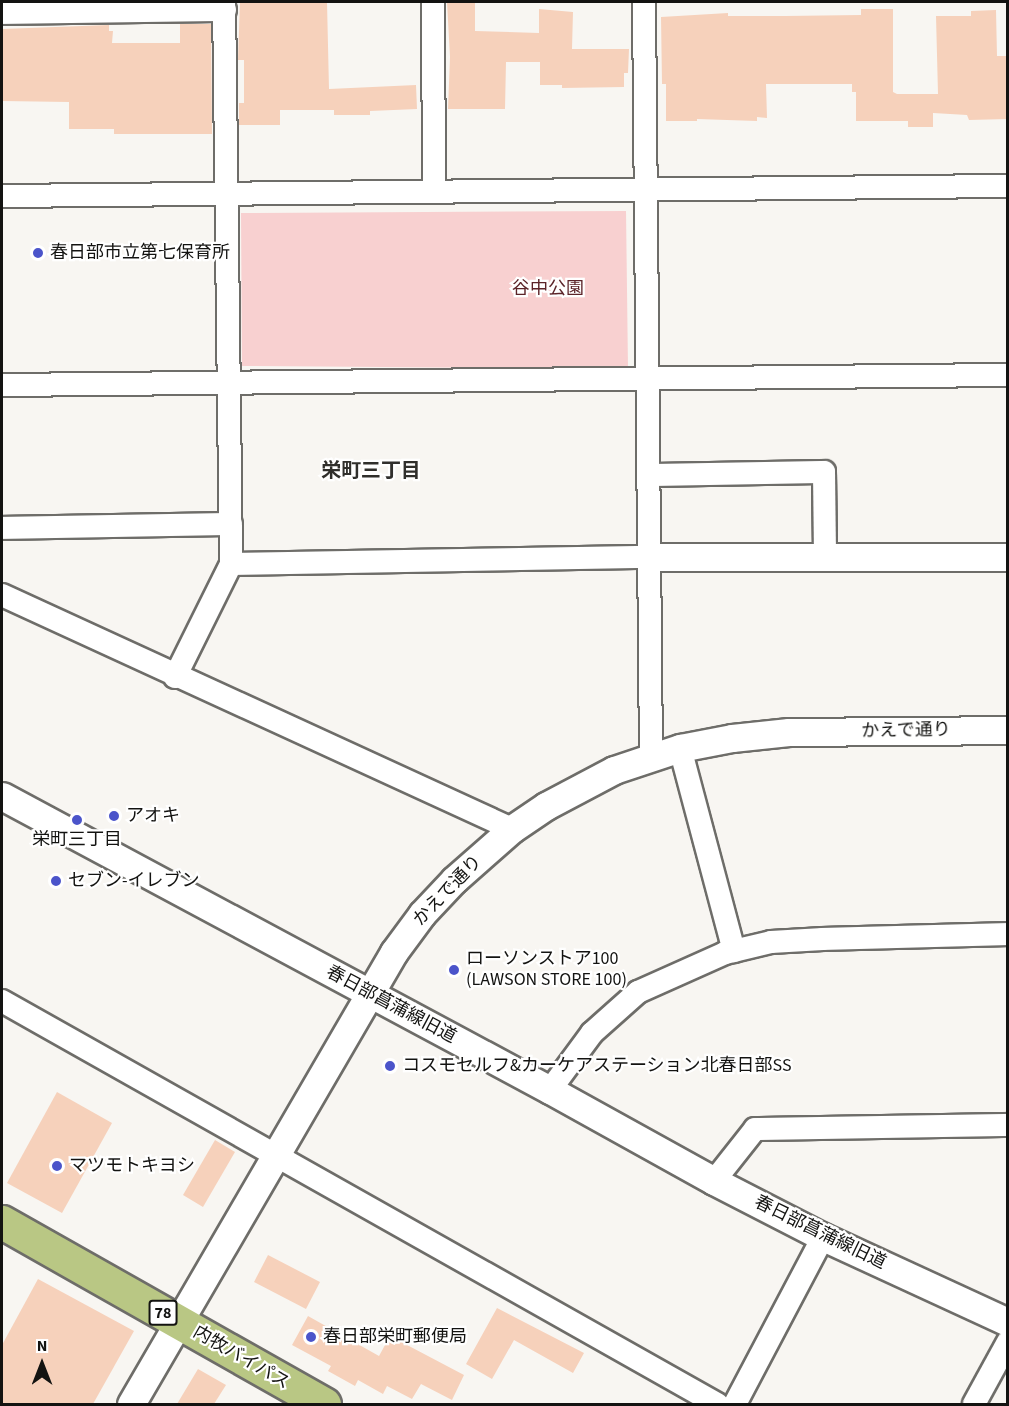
<!DOCTYPE html>
<html>
<head>
<meta charset="utf-8">
<style>
	body { margin:0 }
	#map { position:relative; width:1009px; height:1406px; overflow:hidden; background:#f8f6f2; font-family:"Source Sans 3","Noto Sans JP",sans-serif }
	div>[style] { position:absolute }
	.green>* { inset:0; background:#f8d0d0 }
	.building>* { inset:0; background:#f6d1bb }
	.roads { filter:drop-shadow(2px 0 #6e6d69) drop-shadow(-2px 0 #6e6d69) drop-shadow(0 2px #6e6d69) drop-shadow(0 -2px #6e6d69) }
	.minor>* { height:22px; margin:-11px; padding:0 11px; transform-origin:11px; border-radius:11px; background:#fff }
	.tertiary>* { height:27px; margin:-13.5px; padding:0 13.5px; transform-origin:13.5px; border-radius:13.5px; background:#fff }
	.primary>* { height:33px; margin:-16.5px; padding:0 16.5px; transform-origin:16.5px; border-radius:16.5px; background:#b9c784 }
	.dots>* { width:16px; height:16px; translate:-50% -50%; box-sizing:border-box; border:3px solid #fff; border-radius:50% }
	span { translate:-50% -50%; white-space:nowrap; text-align:center; line-height:1.15; -webkit-text-stroke:4.5px #fff; paint-order:stroke }
	.shield-label span { padding:2px 4px; background:#fff; border:2px solid; border-radius:4px; -webkit-text-stroke-width:0 }
	.shield-label { font-size:16px; color:#131311; font-weight:700 }
	.poi-label { font-size:18px; color:#131311 }
	.left { translate:0 -50%; text-align:left }
	.park-label { font-size:18px; color:#5c2429 }
	.street-label { font-size:18px; color:#131311 }
	.neighbourhood-label { font-size:20px; color:#302f2c; font-weight:700 }
	.frame { position:absolute; inset:0; border:3px solid #131311; pointer-events:none }
	.north { position:absolute; left:12px; top:1334px; width:60px; height:60px; -webkit-text-stroke:4px #fff; paint-order:stroke; rotate:0deg; font-size:16px; font-weight:700; line-height:24px; text-align:center; color:#131311 }
	.north::after { content:''; display:block; margin:auto; width:21px; height:27px; background:#131311; clip-path:polygon(50% 0,100% 100%,50% 72%,0 100%) }
</style>
</head>
<body>
<div id="map">
	<div class="green">
		<i style="clip-path:polygon(626px 211px,628px 369px,242px 366px,241px 213px)"></i>
	</div>
	<div class="building">
		<i style="clip-path:polygon(240px 2px,327px 2px,329px 89px,416px 85px,417px 109px,370px 111px,370px 115px,334px 115px,334px 110px,280px 110px,280px 125px,239px 125px,239px 103px,244px 103px,244px 60px,238px 60px)"></i>
		<i style="clip-path:polygon(447px 2px,475px 2px,475px 31px,539px 33px,539px 9px,573px 12px,572px 49px,629px 49px,628px 73px,624px 73px,624px 87px,562px 88px,562px 85px,540px 85px,540px 62px,506px 62px,505px 109px,448px 109px,450px 57px)"></i>
		<i style="clip-path:polygon(861px 9px,893px 9px,893px 92px,897px 94px,938px 94px,936px 16px,971px 16px,971px 11px,996px 10px,997px 56px,1008px 56px,1008px 119px,969px 120px,967px 115px,933px 113px,933px 127px,908px 127px,908px 121px,856px 121px,856px 92px,852px 92px,852px 84px,766px 84px,767px 118px,757px 117px,757px 121px,697px 119px,697px 121px,666px 121px,666px 84px,662px 84px,661px 17px,728px 13px,728px 16px,785px 16px,861px 15px)"></i>
		<i style="clip-path:polygon(180px 24px,211px 24px,212px 134px,114px 134px,114px 129px,69px 129px,69px 102px,2px 101px,2px 29px,109px 25px,109px 31px,113px 31px,112px 43px,180px 43px)"></i>
		<i style="clip-path:polygon(57px 1092px,112px 1123px,62px 1213px,7px 1183px)"></i>
		<i style="clip-path:polygon(215px 1140px,235px 1152px,203px 1207px,183px 1195px)"></i>
		<i style="clip-path:polygon(268px 1255px,320px 1282px,306px 1309px,254px 1282px)"></i>
		<i style="clip-path:polygon(38px 1279px,134px 1331px,93px 1404px,2px 1404px,2px 1345px)"></i>
		<i style="clip-path:polygon(497px 1308px,584px 1353px,573px 1373px,514px 1340px,492px 1379px,466px 1364px)"></i>
		<i style="clip-path:polygon(308px 1316px,379px 1356px,390px 1336px,464px 1375px,452px 1400px,421px 1384px,412px 1399px,387px 1386px,383px 1394px,358px 1380px,355px 1386px,328px 1371px,331px 1366px,292px 1345px)"></i>
		<i style="clip-path:polygon(198px 1369px,226px 1385px,214px 1404px,177px 1404px)"></i>
	</div>
	<div class="roads">
		<div class="minor">
			<i style="left:433px;top:2px;width:190px;rotate:89.7deg"></i>
			<i style="left:644px;top:2px;width:755px;rotate:89.47deg"></i>
			<i style="left:2px;top:13px;width:223px;rotate:-0.8deg"></i>
			<i style="left:2px;top:196px;width:1006px;rotate:-0.57deg"></i>
			<i style="left:2px;top:385px;width:1006px;rotate:-0.57deg"></i>
			<i style="left:650px;top:475px;width:174px;rotate:-1deg"></i>
			<i style="left:824px;top:472px;width:85px;rotate:89.3deg"></i>
			<i style="left:2px;top:528px;width:229px;rotate:-1deg"></i>
			<i style="left:231px;top:564px;width:420px;rotate:-1deg"></i>
			<i style="left:2px;top:595px;width:561px;rotate:24.65deg"></i>
			<i style="left:175px;top:677px;width:126px;rotate:-63.6deg"></i>
			<i style="left:231px;top:564px;width:562px;rotate:-90.71deg"></i>
			<i style="left:680px;top:748px;width:210px;rotate:75.1deg"></i>
			<i style="left:2px;top:1001px;width:821px;rotate:29.41deg"></i>
			<i style="left:550px;top:1090px;width:71px;rotate:-53.6deg"></i>
			<i style="left:592px;top:1033px;width:62px;rotate:-41.7deg"></i>
			<i style="left:638px;top:992px;width:95px;rotate:-24.1deg"></i>
			<i style="left:725px;top:953px;width:47px;rotate:-13.4deg"></i>
			<i style="left:771px;top:942px;width:52px;rotate:-3.3deg"></i>
			<i style="left:823px;top:939px;width:185px;rotate:-1.5deg"></i>
			<i style="left:714px;top:1181px;width:66px;rotate:-51.7deg"></i>
			<i style="left:755px;top:1129px;width:253px;rotate:-0.9deg"></i>
			<i style="left:735px;top:1404px;width:189px;rotate:-62.2deg"></i>
			<i style="left:974px;top:1404px;width:71px;rotate:-61.3deg"></i>
		</div>
		<div class="tertiary">
			<i style="left:651px;top:557px;width:357px"></i>
			<i style="left:2px;top:796px;width:622px;rotate:28.21deg"></i>
			<i style="left:550px;top:1090px;width:188px;rotate:29deg"></i>
			<i style="left:714px;top:1181px;width:123px;rotate:27.2deg"></i>
			<i style="left:823px;top:1237px;width:204px;rotate:24.7deg"></i>
			<i style="left:131px;top:1404px;width:523px;rotate:-59.81deg"></i>
			<i style="left:394px;top:952px;width:47px;rotate:-53.6deg"></i>
			<i style="left:422px;top:914px;width:47px;rotate:-46.7deg"></i>
			<i style="left:454px;top:880px;width:77px;rotate:-41.3deg"></i>
			<i style="left:512px;top:829px;width:41px;rotate:-34.1deg"></i>
			<i style="left:546px;top:806px;width:77px;rotate:-27.9deg"></i>
			<i style="left:614px;top:770px;width:70px;rotate:-18.4deg"></i>
			<i style="left:680px;top:748px;width:53px;rotate:-10.9deg"></i>
			<i style="left:732px;top:738px;width:57px;rotate:-6deg"></i>
			<i style="left:789px;top:732px;width:219px;rotate:-0.5deg"></i>
		</div>
		<div class="primary">
			<i style="left:2px;top:1222px;width:370px;rotate:29.5deg"></i>
		</div>
	</div>
	<div class="dots">
		<i style="left:38px;top:253px;background:#4b54ca"></i>
		<i style="left:114px;top:816px;background:#4b54ca"></i>
		<i style="left:77px;top:820px;background:#4b54ca"></i>
		<i style="left:56px;top:881px;background:#4b54ca"></i>
		<i style="left:454px;top:970px;background:#4b54ca"></i>
		<i style="left:390px;top:1066px;background:#4b54ca"></i>
		<i style="left:57px;top:1166px;background:#4b54ca"></i>
		<i style="left:311px;top:1337px;background:#4b54ca"></i>
	</div>
	<div class="shield-label">
		<span style="left:163px;top:1313px">78</span>
	</div>
	<div class="poi-label">
		<span class="left" style="left:50px;top:253px">春日部市立第七保育所</span>
		<span class="left" style="left:126px;top:816px">アオキ</span>
		<span style="left:77px;top:840px">栄町三丁目</span>
		<span class="left" style="left:68px;top:881px">セブン-イレブン</span>
		<span class="left" style="left:466px;top:970px">ローソンストア100<br>(LAWSON STORE 100)</span>
		<span class="left" style="left:402px;top:1066px">コスモセルフ&amp;カーケアステーション北春日部SS</span>
		<span class="left" style="left:69px;top:1166px">マツモトキヨシ</span>
		<span class="left" style="left:323px;top:1337px">春日部栄町郵便局</span>
	</div>
	<div class="park-label">
		<span style="left:548px;top:289px">谷中公園</span>
	</div>
	<div class="street-label">
		<span style="left:906px;top:731px;rotate:-1deg">かえで通り</span>
		<span style="left:448px;top:891px;rotate:-46deg">かえで通り</span>
		<span style="left:391px;top:1005px;rotate:28deg">春日部菖蒲線旧道</span>
		<span style="left:820px;top:1233px;rotate:26deg">春日部菖蒲線旧道</span>
		<span style="left:241px;top:1358px;rotate:30deg">内牧バイパス</span>
	</div>
	<div class="neighbourhood-label">
		<span style="left:371px;top:471px">栄町三丁目</span>
	</div>
	<div class="frame"></div>
	<div class="north">N</div>
</div>
</body>
</html>
